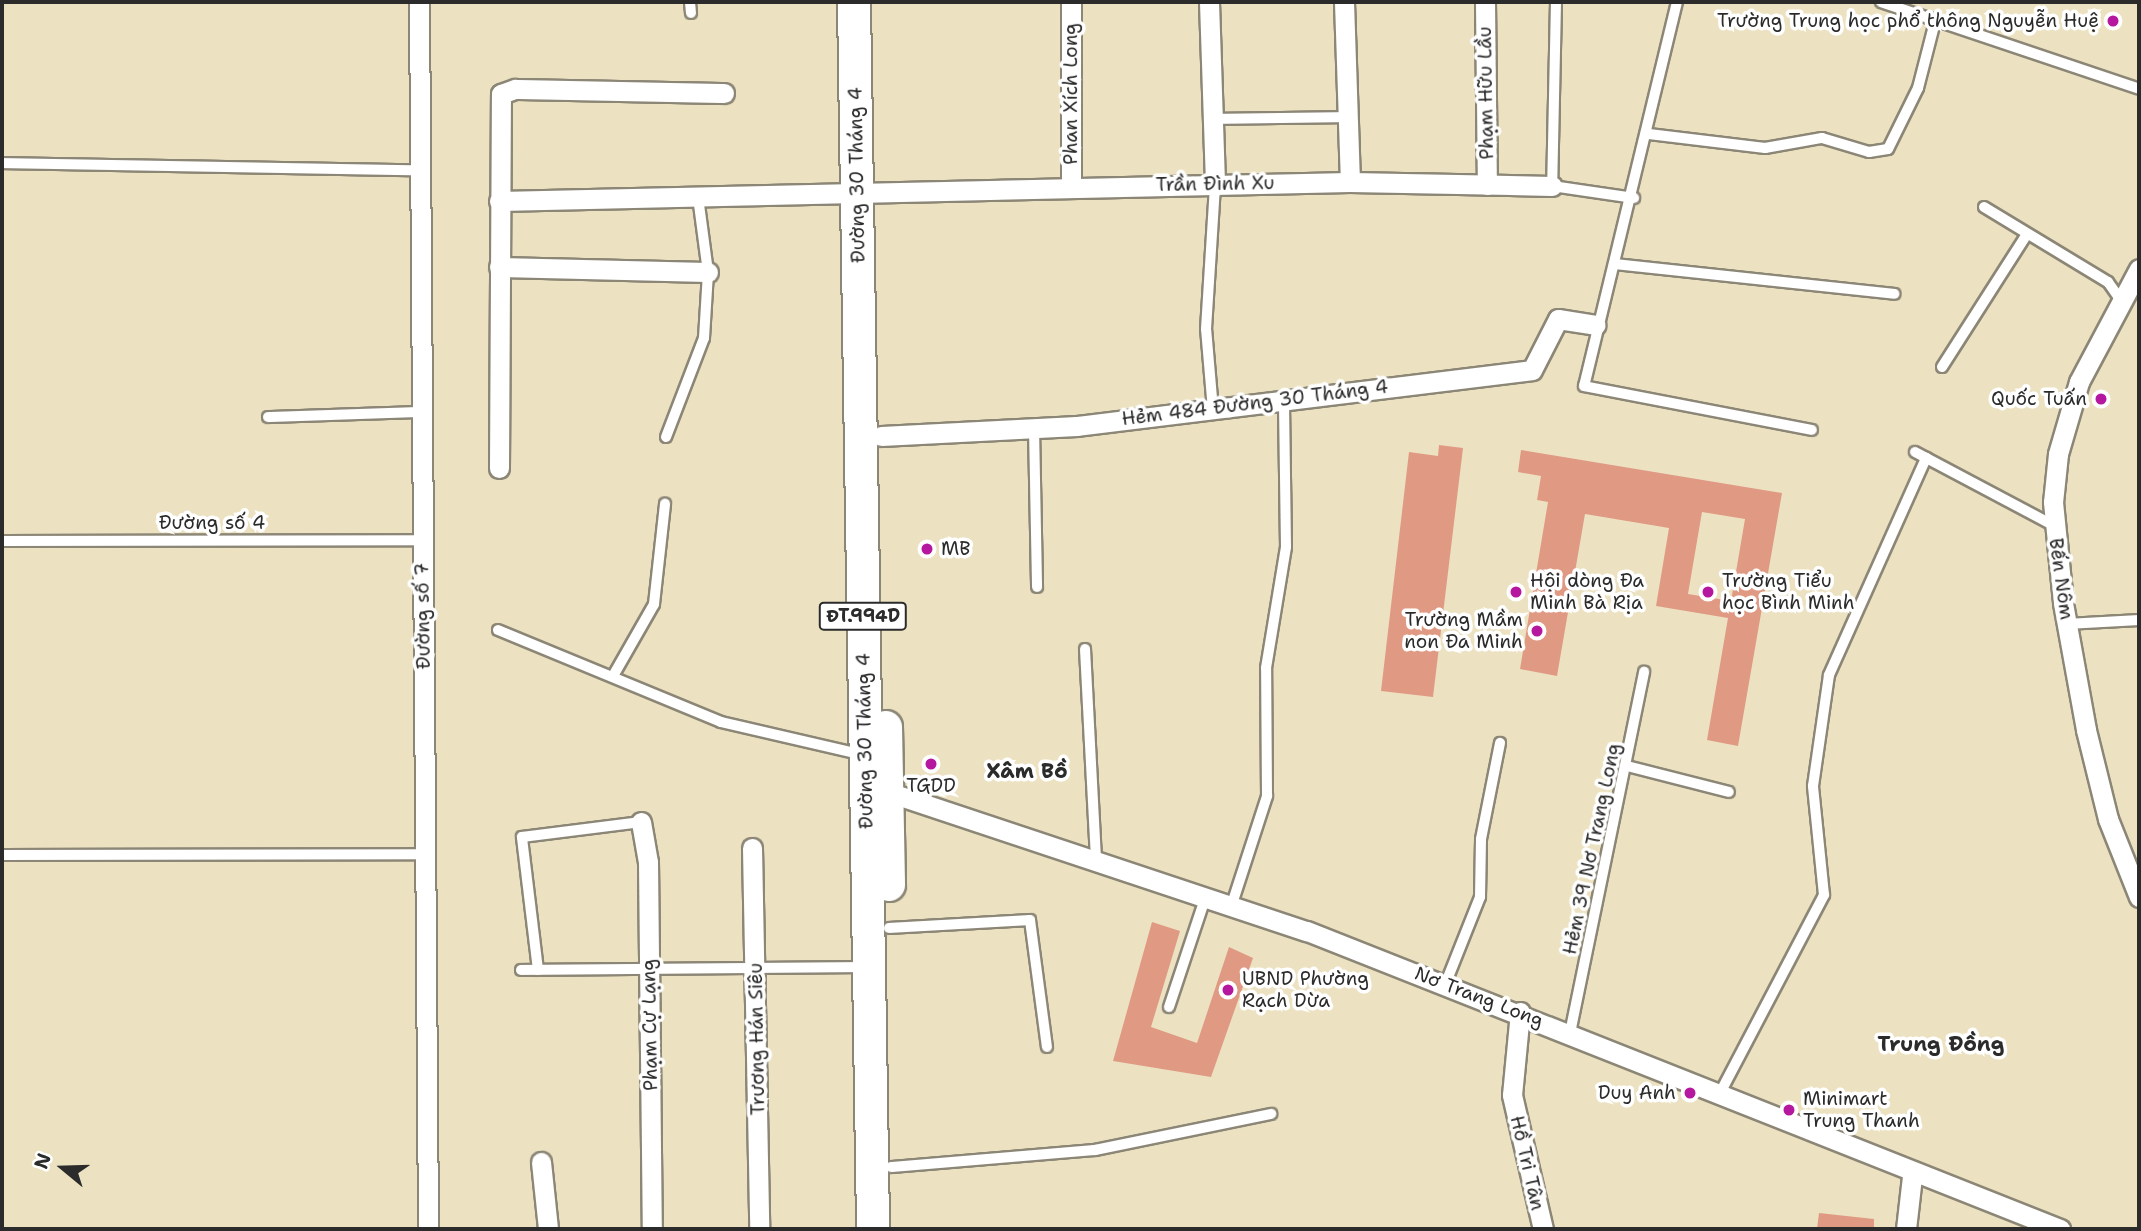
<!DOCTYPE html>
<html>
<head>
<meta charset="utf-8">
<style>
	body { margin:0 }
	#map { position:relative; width:2141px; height:1231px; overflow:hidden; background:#ece2c2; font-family:"Shantell Sans",sans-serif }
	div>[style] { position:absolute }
	.building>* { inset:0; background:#e09a83 }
	.roads { filter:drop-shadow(2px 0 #8c8676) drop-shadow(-2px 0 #8c8676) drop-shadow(0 2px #8c8676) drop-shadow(0 -2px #8c8676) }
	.service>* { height:10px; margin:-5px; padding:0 5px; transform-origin:5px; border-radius:5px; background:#fff }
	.minor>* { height:19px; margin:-9.5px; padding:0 9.5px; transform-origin:9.5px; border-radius:9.5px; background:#fff }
	.primary>* { height:32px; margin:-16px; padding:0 16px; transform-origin:16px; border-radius:16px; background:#fff }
	.dots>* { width:19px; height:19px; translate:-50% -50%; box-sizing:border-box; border:4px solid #fff; border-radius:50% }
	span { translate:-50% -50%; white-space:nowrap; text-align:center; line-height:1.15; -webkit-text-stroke:7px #fff; paint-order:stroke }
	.shield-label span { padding:2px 5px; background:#fff; border:2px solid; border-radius:5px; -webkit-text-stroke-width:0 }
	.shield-label { font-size:18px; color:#2b2b2b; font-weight:700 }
	.poi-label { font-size:19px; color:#2b2b2b }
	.right { translate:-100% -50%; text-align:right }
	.left { translate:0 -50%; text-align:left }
	.street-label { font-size:19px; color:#2b2b2b }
	.neighbourhood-label { font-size:21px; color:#2b2b2b; font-weight:700 }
	.frame { position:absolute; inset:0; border:4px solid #2b2b2b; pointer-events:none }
	.north { position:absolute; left:28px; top:1133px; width:70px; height:70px; -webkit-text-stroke:5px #fff; paint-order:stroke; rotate:289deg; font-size:19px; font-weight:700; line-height:28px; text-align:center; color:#2b2b2b }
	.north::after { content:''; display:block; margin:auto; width:24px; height:32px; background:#2b2b2b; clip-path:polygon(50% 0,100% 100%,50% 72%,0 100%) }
</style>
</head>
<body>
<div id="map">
	<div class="building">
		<i style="clip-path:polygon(1439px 445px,1463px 448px,1433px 697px,1381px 691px,1409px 452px,1438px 456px)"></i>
		<i style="clip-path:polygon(evenodd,1521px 450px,1782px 493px,1738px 746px,1707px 740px,1728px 618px,1656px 606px,1669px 528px,1585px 514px,1557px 676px,1520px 669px,1548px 502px,1537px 500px,1541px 476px,1518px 472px,1521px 450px,1702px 512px,1745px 519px,1731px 601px,1688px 594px,1702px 512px)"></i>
		<i style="clip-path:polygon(1152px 922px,1180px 931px,1151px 1027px,1197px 1043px,1229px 947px,1253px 958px,1211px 1077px,1113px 1061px)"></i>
		<i style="clip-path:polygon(1819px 1213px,1874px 1219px,1874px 1229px,1817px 1229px)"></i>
	</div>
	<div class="roads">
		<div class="service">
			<i style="left:690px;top:2px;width:11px;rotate:85deg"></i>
			<i style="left:1556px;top:2px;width:184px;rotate:91.2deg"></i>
			<i style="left:1552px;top:186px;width:83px;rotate:8.3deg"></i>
			<i style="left:1677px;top:2px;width:395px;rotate:103.6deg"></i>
			<i style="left:1584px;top:386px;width:232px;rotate:10.9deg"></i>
			<i style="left:1881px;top:2px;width:272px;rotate:18.6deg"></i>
			<i style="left:1213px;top:119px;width:135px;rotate:-0.8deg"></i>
			<i style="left:1649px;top:134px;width:117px;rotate:6.9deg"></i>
			<i style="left:1765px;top:148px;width:58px;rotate:-10deg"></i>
			<i style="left:1822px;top:138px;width:49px;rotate:16.6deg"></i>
			<i style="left:1869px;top:152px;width:19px;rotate:-9deg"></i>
			<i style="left:1888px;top:149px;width:68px;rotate:-63.8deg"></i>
			<i style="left:1918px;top:88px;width:72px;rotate:-75.6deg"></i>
			<i style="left:2px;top:163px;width:418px;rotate:1deg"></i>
			<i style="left:1984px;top:207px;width:145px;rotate:31.2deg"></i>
			<i style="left:2108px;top:282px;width:21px;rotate:55deg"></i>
			<i style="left:1615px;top:264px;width:281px;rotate:6.1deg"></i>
			<i style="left:1942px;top:367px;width:158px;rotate:-57.4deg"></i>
			<i style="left:1213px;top:410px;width:81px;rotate:-94.9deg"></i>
			<i style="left:1206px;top:329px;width:144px;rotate:-86.4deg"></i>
			<i style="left:268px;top:417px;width:153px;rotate:-1.9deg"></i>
			<i style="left:1034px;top:428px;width:159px;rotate:88.9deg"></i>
			<i style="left:666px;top:437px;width:106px;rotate:-69deg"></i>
			<i style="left:704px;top:338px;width:66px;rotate:-86.5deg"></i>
			<i style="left:708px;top:272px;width:76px;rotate:-97.6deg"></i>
			<i style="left:1915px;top:452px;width:156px;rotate:27.9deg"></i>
			<i style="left:2px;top:541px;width:420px;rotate:-0.1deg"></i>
			<i style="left:2067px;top:624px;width:72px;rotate:-3.2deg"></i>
			<i style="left:498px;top:630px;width:241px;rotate:22.4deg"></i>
			<i style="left:721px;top:722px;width:143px;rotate:13deg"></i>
			<i style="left:1085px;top:649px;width:210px;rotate:87deg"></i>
			<i style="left:613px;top:676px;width:83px;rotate:-60.3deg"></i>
			<i style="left:654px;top:604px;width:101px;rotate:-83.7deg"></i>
			<i style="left:1627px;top:766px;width:105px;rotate:14.3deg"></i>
			<i style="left:2px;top:855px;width:423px;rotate:-0.1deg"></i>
			<i style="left:1232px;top:904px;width:114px;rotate:-72deg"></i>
			<i style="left:1267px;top:796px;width:128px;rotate:-90.4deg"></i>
			<i style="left:1266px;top:668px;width:123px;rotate:-80.6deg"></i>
			<i style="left:1286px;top:547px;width:147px;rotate:-90.8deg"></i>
			<i style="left:889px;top:928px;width:141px;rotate:-3.2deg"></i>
			<i style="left:1030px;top:920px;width:128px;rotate:82.4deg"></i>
			<i style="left:521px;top:970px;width:342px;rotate:-0.5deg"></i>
			<i style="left:538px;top:970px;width:134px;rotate:-96.9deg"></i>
			<i style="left:522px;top:837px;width:120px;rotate:-7.2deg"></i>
			<i style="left:1445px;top:985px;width:95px;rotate:-68.3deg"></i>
			<i style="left:1480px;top:897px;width:58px;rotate:-89deg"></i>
			<i style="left:1481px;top:839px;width:98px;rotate:-78.8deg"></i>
			<i style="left:1169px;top:1007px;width:117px;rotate:-71.6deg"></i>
			<i style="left:1570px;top:1033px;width:369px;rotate:-78.4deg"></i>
			<i style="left:1719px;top:1095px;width:226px;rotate:-62.3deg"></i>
			<i style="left:1824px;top:895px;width:110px;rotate:-95.8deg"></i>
			<i style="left:1813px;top:786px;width:112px;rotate:-81.8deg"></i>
			<i style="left:1829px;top:675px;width:238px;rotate:-65.9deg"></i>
			<i style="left:891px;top:1167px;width:205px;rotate:-4.8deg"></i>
			<i style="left:1095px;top:1150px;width:180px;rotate:-11.6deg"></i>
		</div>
		<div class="minor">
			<i style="left:419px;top:2px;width:1227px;rotate:89.58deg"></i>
			<i style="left:1071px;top:2px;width:185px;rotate:90deg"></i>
			<i style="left:1209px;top:2px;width:182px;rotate:88.1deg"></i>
			<i style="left:1344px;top:2px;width:180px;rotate:88.1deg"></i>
			<i style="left:1485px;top:2px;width:183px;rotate:89.4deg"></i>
			<i style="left:499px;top:201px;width:851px;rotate:-1.28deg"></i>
			<i style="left:1350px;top:182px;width:202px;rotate:1.1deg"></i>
			<i style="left:499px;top:267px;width:209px;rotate:1.4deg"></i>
			<i style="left:2139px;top:269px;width:128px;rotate:118deg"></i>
			<i style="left:2079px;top:382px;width:75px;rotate:106.3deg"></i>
			<i style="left:2058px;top:454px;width:48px;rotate:95.9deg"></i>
			<i style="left:2053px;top:502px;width:101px;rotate:84.3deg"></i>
			<i style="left:2063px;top:603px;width:129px;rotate:79.7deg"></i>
			<i style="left:2086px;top:730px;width:92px;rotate:76.1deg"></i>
			<i style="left:2108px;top:819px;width:84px;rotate:68.3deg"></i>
			<i style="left:881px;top:436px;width:196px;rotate:-2.9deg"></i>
			<i style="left:1077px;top:426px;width:458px;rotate:-7deg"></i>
			<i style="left:1532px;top:370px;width:57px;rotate:-63deg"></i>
			<i style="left:1558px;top:319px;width:38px;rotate:9deg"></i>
			<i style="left:499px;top:468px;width:374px;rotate:-89.7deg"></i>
			<i style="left:501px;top:94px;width:15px;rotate:-20deg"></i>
			<i style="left:515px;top:89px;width:209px;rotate:1.1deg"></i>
			<i style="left:888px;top:792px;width:441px;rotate:18.4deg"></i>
			<i style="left:1307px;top:931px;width:810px;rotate:21.59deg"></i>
			<i style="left:641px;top:822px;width:41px;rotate:80.1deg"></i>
			<i style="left:648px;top:862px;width:367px;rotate:89.4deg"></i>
			<i style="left:752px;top:848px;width:381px;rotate:88.9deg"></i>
			<i style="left:1520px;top:1012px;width:83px;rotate:95.5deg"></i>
			<i style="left:1512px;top:1095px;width:138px;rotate:77deg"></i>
			<i style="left:541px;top:1162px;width:67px;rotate:84deg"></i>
			<i style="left:1906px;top:1229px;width:53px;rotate:-83.5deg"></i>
		</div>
		<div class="primary">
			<i style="left:854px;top:2px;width:1227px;rotate:89.11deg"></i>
			<i style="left:886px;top:727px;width:158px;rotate:88.9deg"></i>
		</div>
	</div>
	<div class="dots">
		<i style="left:2113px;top:21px;background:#b5179e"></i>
		<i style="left:2101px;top:399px;background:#b5179e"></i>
		<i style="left:927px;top:549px;background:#b5179e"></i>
		<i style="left:1516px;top:592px;background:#b5179e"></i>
		<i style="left:1708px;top:592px;background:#b5179e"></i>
		<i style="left:1537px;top:631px;background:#b5179e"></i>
		<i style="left:931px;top:764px;background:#b5179e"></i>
		<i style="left:1228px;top:990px;background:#b5179e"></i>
		<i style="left:1690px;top:1093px;background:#b5179e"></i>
		<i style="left:1789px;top:1110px;background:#b5179e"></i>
	</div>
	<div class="shield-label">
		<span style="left:863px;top:616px">ĐT.994D</span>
	</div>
	<div class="poi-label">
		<span class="right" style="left:2099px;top:21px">Trường Trung học phổ thông Nguyễn Huệ</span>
		<span class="right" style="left:2087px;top:399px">Quốc Tuấn</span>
		<span class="left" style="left:941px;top:549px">MB</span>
		<span class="left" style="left:1530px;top:592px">Hội dòng Đa<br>Minh Bà Rịa</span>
		<span class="left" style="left:1722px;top:592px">Trường Tiểu<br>học Bình Minh</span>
		<span class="right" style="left:1523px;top:631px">Trường Mầm<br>non Đa Minh</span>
		<span style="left:931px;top:786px">TGDD</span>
		<span class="left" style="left:1242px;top:990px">UBND Phường<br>Rạch Dừa</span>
		<span class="right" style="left:1676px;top:1093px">Duy Anh</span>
		<span class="left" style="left:1803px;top:1110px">Minimart<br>Trung Thanh</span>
	</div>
	<div class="street-label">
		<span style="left:1486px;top:93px;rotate:-91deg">Phạm Hữu Lầu</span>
		<span style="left:1071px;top:94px;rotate:-90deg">Phan Xích Long</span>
		<span style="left:857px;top:175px;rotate:-91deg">Đường 30 Tháng 4</span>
		<span style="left:1215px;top:184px;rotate:-1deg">Trần Đình Xu</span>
		<span style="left:1255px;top:403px;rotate:-7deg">Hẻm 484 Đường 30 Tháng 4</span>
		<span style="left:212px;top:523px">Đường số 4</span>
		<span style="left:2061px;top:579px;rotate:82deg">Bến Nôm</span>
		<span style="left:423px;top:616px;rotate:-91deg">Đường số 7</span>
		<span style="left:865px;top:741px;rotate:-91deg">Đường 30 Tháng 4</span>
		<span style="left:1592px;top:849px;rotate:-78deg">Hẻm 39 Nơ Trang Long</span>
		<span style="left:1479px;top:997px;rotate:21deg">Nơ Trang Long</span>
		<span style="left:650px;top:1025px;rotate:-91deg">Phạm Cự Lạng</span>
		<span style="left:757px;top:1039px;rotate:-91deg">Trương Hán Siêu</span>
		<span style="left:1527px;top:1163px;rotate:77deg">Hồ Tri Tân</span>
	</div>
	<div class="neighbourhood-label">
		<span style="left:1027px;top:771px">Xâm Bồ</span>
		<span style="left:1941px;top:1044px">Trung Đồng</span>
	</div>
	<div class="frame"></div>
	<div class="north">N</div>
</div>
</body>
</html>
